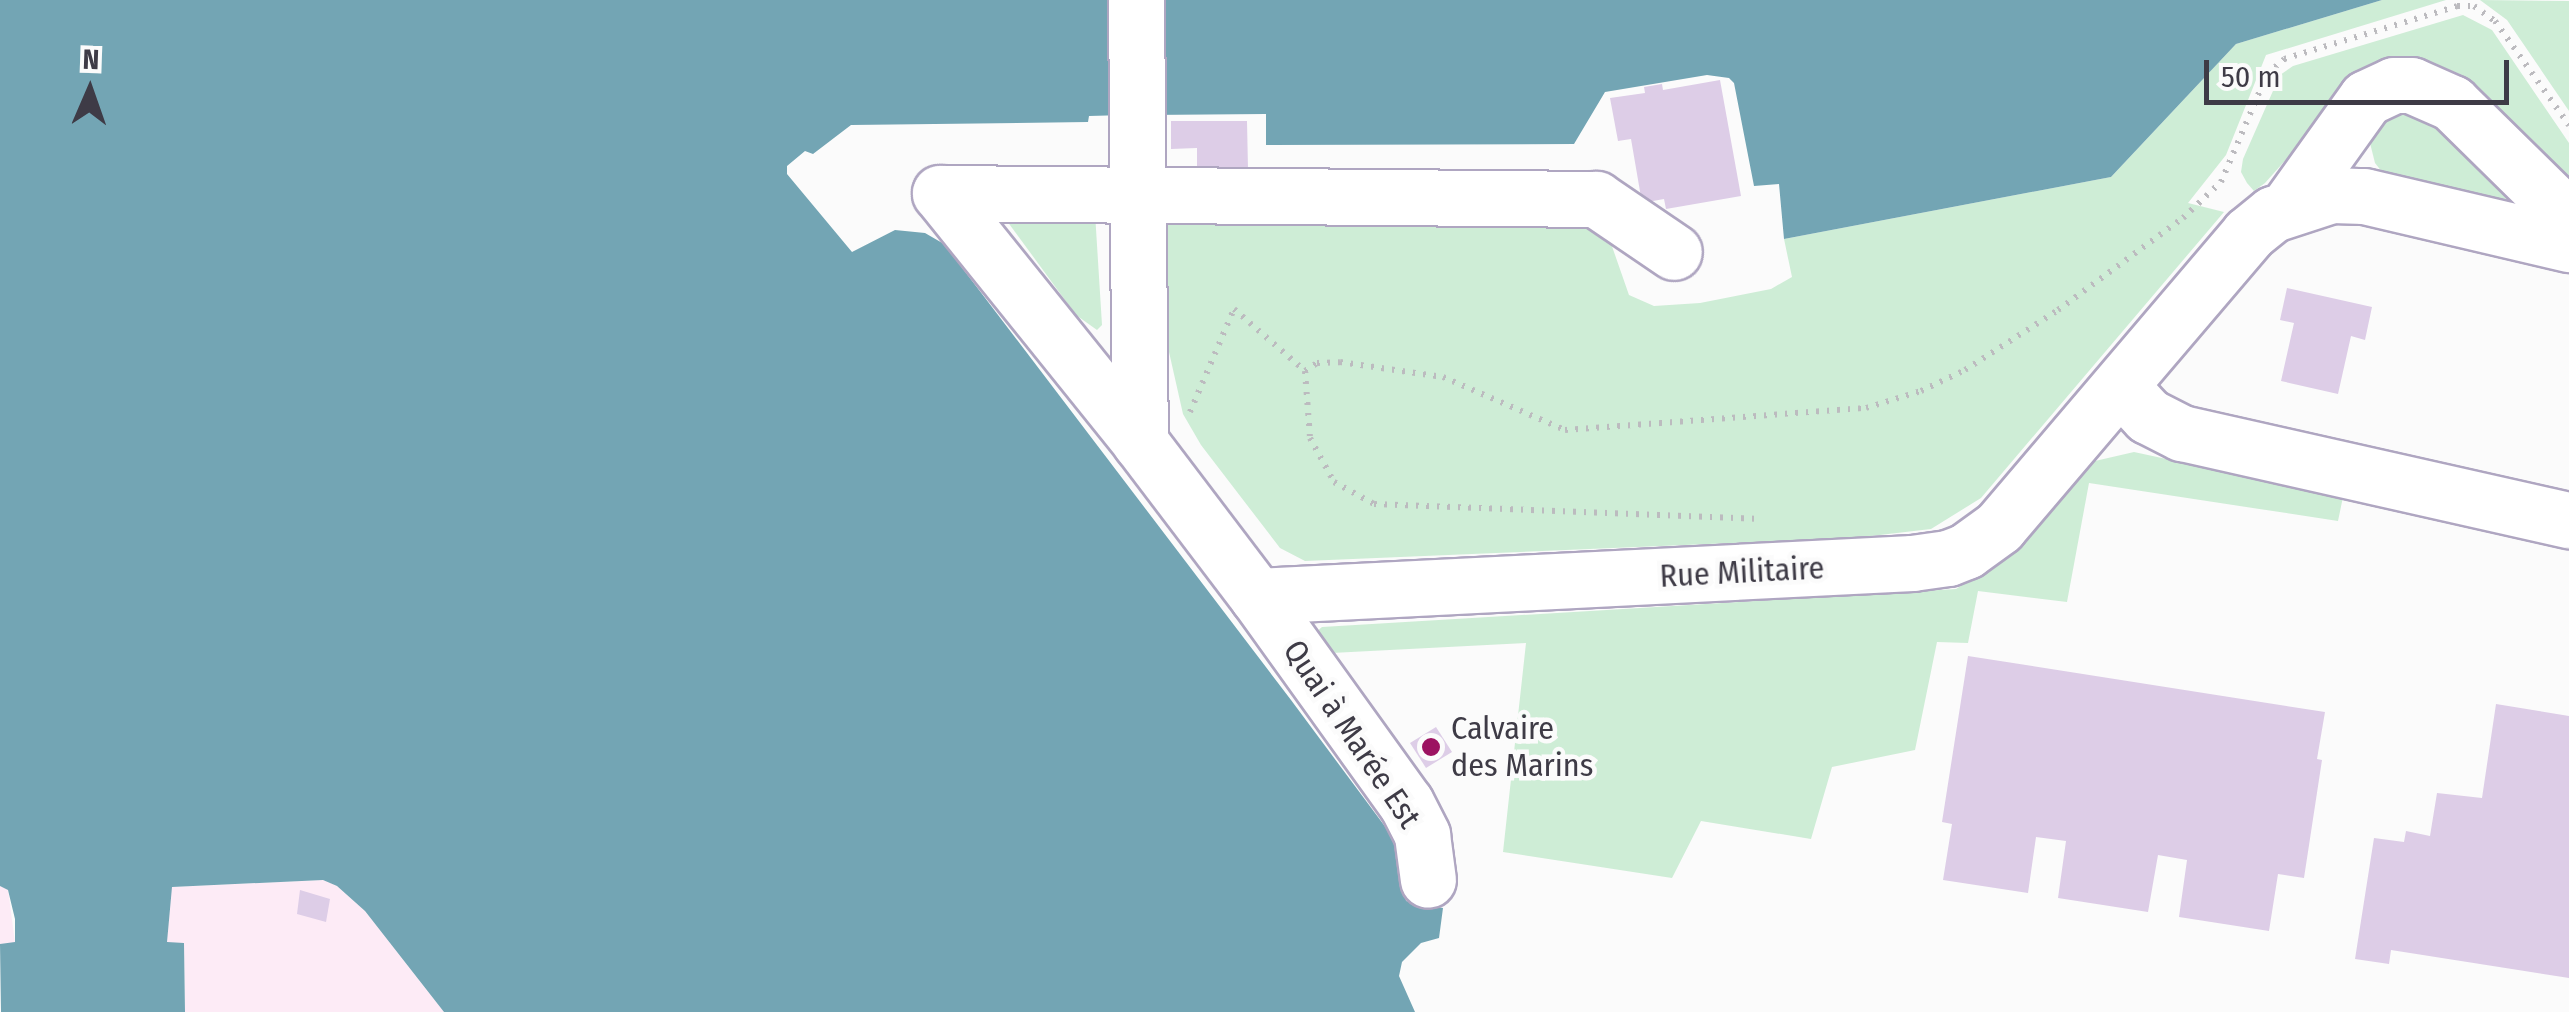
<!DOCTYPE html>
<html>
<head>
<meta charset="utf-8">
<style>
	body { margin:0 }
	#map { position:relative; width:2569px; height:1012px; overflow:hidden; background:#fbfbfb; font-family:"Fira Sans Condensed",sans-serif }
	div>[style] { position:absolute }
	.industrial>* { inset:0; background:#fdebf6 }
	.green>* { inset:0; background:#ceedd6 }
	.water>* { inset:0; background:#73a5b4 }
	.building>* { inset:0; background:#ddcde7 }
	.path>* { height:6px; margin-top:-3px; transform-origin:0; background:repeating-linear-gradient(90deg,#bcbbbf 0 2.5px,transparent 0 10.5px) }
	.roads { filter:drop-shadow(2px 0 #afa6c1) drop-shadow(-2px 0 #afa6c1) drop-shadow(0 2px #afa6c1) drop-shadow(0 -2px #afa6c1) }
	.minor>* { height:55px; margin:-27.5px; padding:0 27.5px; transform-origin:27.5px; border-radius:27.5px; background:#fff }
	.dots>* { width:28px; height:28px; translate:-50% -50%; box-sizing:border-box; border:5px solid #fbfbfb; border-radius:50% }
	span { translate:-50% -50%; white-space:nowrap; text-align:center; line-height:1.15; -webkit-text-stroke:9px #fbfbfb; paint-order:stroke }
	.street-label { font-size:32px; color:#3e3b46 }
	.poi-label { font-size:32px; color:#3e3b46 }
	.left { translate:0 -50%; text-align:left }
	.north { position:absolute; left:40px; top:40px; width:100px; height:100px; -webkit-text-stroke:8px #fbfbfb; paint-order:stroke; rotate:2deg; font-size:28px; font-weight:700; line-height:40px; text-align:center; color:#3e3b46 }
	.north::after { content:''; display:block; margin:auto; width:35px; height:45px; background:#3e3b46; clip-path:polygon(50% 0,100% 100%,50% 72%,0 100%) }
	.scale { position:absolute; left:2204px; top:60px; width:305px; height:45px; box-sizing:border-box; border:5px solid #3e3b46; border-top:0; padding-left:12px; font-size:30px; line-height:35px; white-space:nowrap; color:#3e3b46; -webkit-text-stroke:8px #fbfbfb; paint-order:stroke }
</style>
</head>
<body>
<div id="map">
	<div class="industrial">
		<i style="clip-path:polygon(323px 880px,337px 886px,365px 911px,444px 1012px,185px 1012px,184px 943px,167px 943px,167px 904px,172px 887px)"></i>
		<i style="clip-path:polygon(0 886px,8px 889px,15px 943px,0 944px)"></i>
	</div>
	<div class="green">
		<i style="clip-path:polygon(2382px 0,2446px 0,2266px 55px,2226px 155px,2188px 203px,2224px 212px,1981px 498px,1931px 529px,1854px 538px,1305px 561px,1280px 548px,1201px 445px,1183px 414px,1169px 352px,1167px 216px,1583px 215px,1607px 232px,1629px 295px,1654px 306px,1700px 303px,1771px 289px,1792px 277px,1784px 239px,2111px 177px,2236px 44px)"></i>
		<i style="clip-path:polygon(2480px 0,2569px 1px,2569px 111px,2507px 20px)"></i>
		<i style="clip-path:polygon(2463px 15px,2492px 30px,2569px 143px,2569px 187px,2450px 75px,2314px 128px,2265px 183px,2254px 191px,2247px 183px,2241px 172px,2243px 159px,2280px 75px,2293px 66px)"></i>
		<i style="clip-path:polygon(2412px 107px,2437px 119px,2515px 198px,2510px 206px,2386px 177px,2375px 163px,2369px 139px,2376px 122px)"></i>
		<i style="clip-path:polygon(1095px 213px,1102px 325px,1097px 330px,1076px 315px,1007px 221px)"></i>
		<i style="clip-path:polygon(2134px 452px,2343px 497px,2338px 521px,2089px 483px,2067px 602px,1978px 591px,1968px 643px,1937px 642px,1915px 750px,1832px 767px,1811px 839px,1701px 821px,1672px 878px,1503px 852px,1526px 643px,1312px 654px,1315px 633px,1322px 627px,1956px 589px,2012px 553px,2095px 461px)"></i>
	</div>
	<div class="water">
		<i style="clip-path:polygon(0 0,1125px 0,1125px 115px,1089px 116px,1088px 122px,851px 125px,813px 154px,805px 151px,787px 166px,787px 174px,852px 252px,895px 230px,925px 233px,944px 244px,1291px 700px,1401px 848px,1406px 901px,1443px 908px,1439px 938px,1421px 943px,1402px 962px,1399px 976px,1415px 1012px,444px 1012px,365px 911px,337px 886px,323px 880px,172px 887px,167px 942px,184px 943px,185px 1012px,1px 1012px,0 944px,15px 942px,15px 919px,8px 890px,0 886px)"></i>
		<i style="clip-path:polygon(1146px 0,2382px 0,2236px 44px,2111px 177px,1784px 239px,1779px 184px,1754px 186px,1734px 83px,1729px 78px,1707px 75px,1605px 92px,1574px 144px,1266px 145px,1266px 114px,1148px 115px)"></i>
	</div>
	<div class="building">
		<i style="clip-path:polygon(1720px 80px,1741px 196px,1666px 209px,1664px 199px,1642px 203px,1631px 139px,1618px 141px,1610px 98px,1645px 93px,1644px 87px,1662px 84px,1663px 90px)"></i>
		<i style="clip-path:polygon(1171px 121px,1247px 121px,1248px 169px,1197px 169px,1197px 148px,1171px 149px)"></i>
		<i style="clip-path:polygon(2287px 288px,2372px 307px,2365px 340px,2351px 336px,2338px 394px,2281px 381px,2294px 323px,2280px 320px)"></i>
		<i style="clip-path:polygon(1968px 656px,2325px 712px,2317px 759px,2322px 760px,2304px 878px,2278px 874px,2269px 931px,2179px 917px,2187px 860px,2158px 855px,2148px 912px,2058px 898px,2066px 841px,2036px 837px,2028px 893px,1943px 880px,1952px 824px,1942px 822px)"></i>
		<i style="clip-path:polygon(2496px 704px,2569px 716px,2569px 978px,2391px 950px,2389px 964px,2355px 959px,2374px 838px,2404px 842px,2406px 831px,2430px 836px,2437px 793px,2482px 798px)"></i>
		<i style="clip-path:polygon(1436px 727px,1452px 752px,1426px 768px,1410px 743px)"></i>
		<i style="clip-path:polygon(300px 890px,330px 899px,326px 922px,297px 914px)"></i>
	</div>
	<div class="path">
		<i style="left:1305px;top:371px;width:14px;rotate:-34deg"></i>
		<i style="left:1317px;top:363px;width:23px;rotate:-2deg"></i>
		<i style="left:1340px;top:362px;width:104px;rotate:8.3deg"></i>
		<i style="left:1443px;top:377px;width:133px;rotate:23.5deg"></i>
		<i style="left:1565px;top:430px;width:302px;rotate:-4.2deg"></i>
		<i style="left:1866px;top:408px;width:58px;rotate:-17.2deg"></i>
		<i style="left:1921px;top:391px;width:49px;rotate:-25.5deg"></i>
		<i style="left:1965px;top:370px;width:111px;rotate:-32.8deg"></i>
		<i style="left:2058px;top:310px;width:155px;rotate:-36.4deg"></i>
		<i style="left:2183px;top:218px;width:52px;rotate:-43.5deg"></i>
		<i style="left:2221px;top:182px;width:117px;rotate:-66.9deg"></i>
		<i style="left:2267px;top:74px;width:23px;rotate:-41deg"></i>
		<i style="left:2284px;top:59px;width:181px;rotate:-17deg"></i>
		<i style="left:2457px;top:6px;width:17px"></i>
		<i style="left:2474px;top:6px;width:26px;rotate:36deg"></i>
		<i style="left:2495px;top:21px;width:128px;rotate:54.6deg"></i>
		<i style="left:1190px;top:412px;width:112px;rotate:-66.9deg"></i>
		<i style="left:1234px;top:309px;width:94px;rotate:41.1deg"></i>
		<i style="left:1305px;top:371px;width:67px;rotate:85.7deg"></i>
		<i style="left:1310px;top:438px;width:50px;rotate:61.4deg"></i>
		<i style="left:1334px;top:482px;width:46px;rotate:28.8deg"></i>
		<i style="left:1374px;top:504px;width:382px;rotate:2.2deg"></i>
	</div>
	<div class="roads">
		<div class="minor">
			<i style="left:1136px;top:0;width:442px;rotate:89.5deg"></i>
			<i style="left:1140px;top:442px;width:193px;rotate:52.8deg"></i>
			<i style="left:1257px;top:596px;width:656px;rotate:-2.88deg"></i>
			<i style="left:1912px;top:563px;width:36px;rotate:-8deg"></i>
			<i style="left:1948px;top:558px;width:19px;rotate:-21deg"></i>
			<i style="left:1966px;top:551px;width:41px;rotate:-36deg"></i>
			<i style="left:1999px;top:527px;width:385px;rotate:-49.6deg"></i>
			<i style="left:2248px;top:234px;width:32px;rotate:-39deg"></i>
			<i style="left:2273px;top:214px;width:62px;rotate:-17.9deg"></i>
			<i style="left:2332px;top:195px;width:32px;rotate:2deg"></i>
			<i style="left:2364px;top:196px;width:211px;rotate:13.2deg"></i>
			<i style="left:940px;top:193px;width:656px;rotate:0.52deg"></i>
			<i style="left:1596px;top:199px;width:94px;rotate:34.2deg"></i>
			<i style="left:940px;top:193px;width:319px;rotate:51.2deg"></i>
			<i style="left:2288px;top:207px;width:134px;rotate:-54.4deg"></i>
			<i style="left:2366px;top:98px;width:31px;rotate:-25deg"></i>
			<i style="left:2394px;top:85px;width:17px"></i>
			<i style="left:2411px;top:85px;width:45px;rotate:23.7deg"></i>
			<i style="left:2452px;top:103px;width:164px;rotate:44.5deg"></i>
			<i style="left:2121px;top:387px;width:40px;rotate:47deg"></i>
			<i style="left:2148px;top:416px;width:38px;rotate:27deg"></i>
			<i style="left:2182px;top:433px;width:397px;rotate:12.7deg"></i>
			<i style="left:1257px;top:596px;width:255px;rotate:54.3deg"></i>
			<i style="left:1406px;top:803px;width:36px;rotate:63deg"></i>
			<i style="left:1422px;top:835px;width:45px;rotate:82.4deg"></i>
		</div>
	</div>
	<div class="dots">
		<i style="left:1431px;top:747px;background:#9c1261"></i>
	</div>
	<div class="street-label">
		<span style="left:1742px;top:572px;rotate:-3deg">Rue Militaire</span>
		<span style="left:1352px;top:734px;rotate:56deg">Quai à Marée Est</span>
	</div>
	<div class="poi-label">
		<span class="left" style="left:1451px;top:747px">Calvaire<br>des Marins</span>
	</div>
	<div class="north">N</div>
	<div class="scale">50 m</div>
</div>
</body>
</html>
